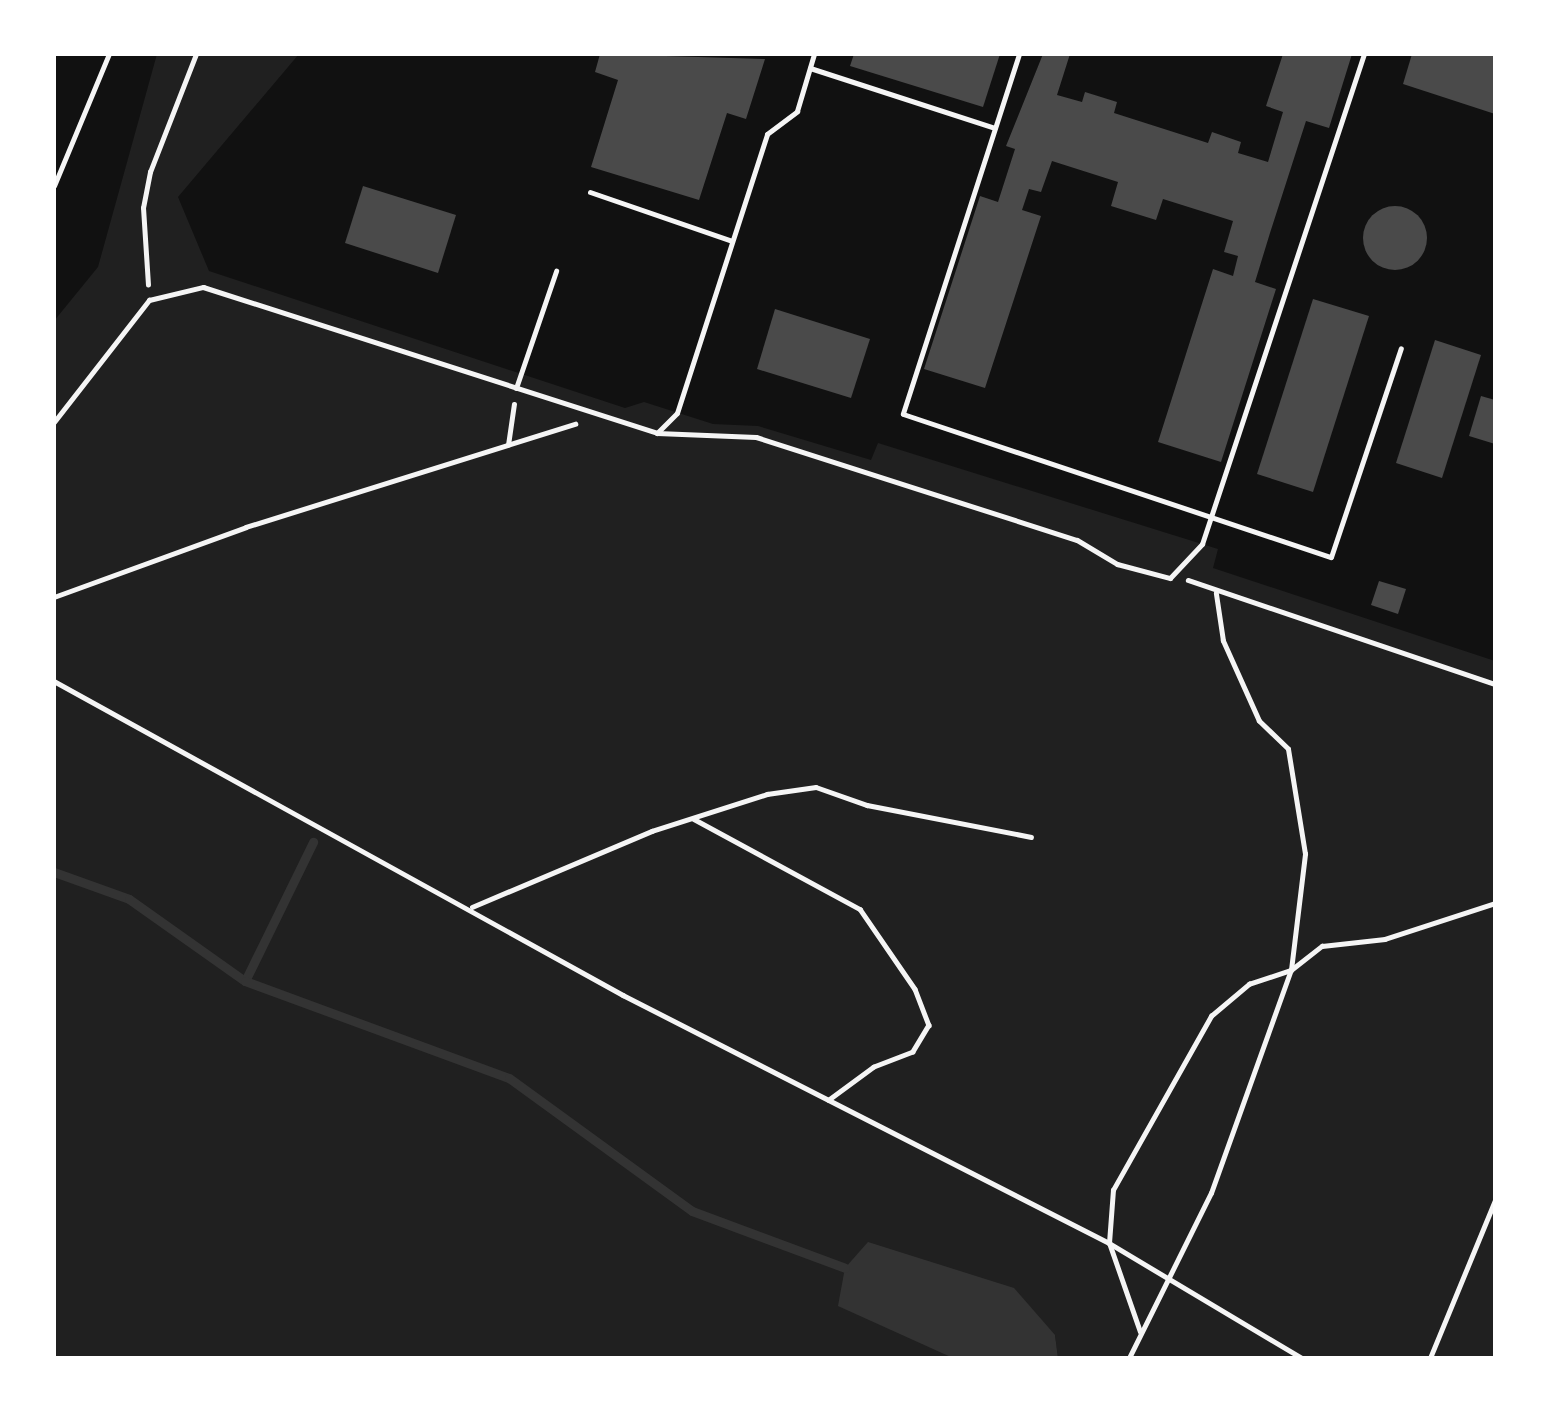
<!DOCTYPE html>
<html>
<head>
<meta charset="utf-8">
<style>
	body { margin:0 }
	#map { position:relative; width:1549px; height:1412px; overflow:hidden; background:#111; font-family:"Source Sans 3",sans-serif }
	div>[style] { position:absolute }
	.green>* { inset:0; background:#202020 }
	.water>* { inset:0; background:#333 }
	.stream>* { height:9px; margin:-4.5px; padding:0 4.5px; transform-origin:4.5px; border-radius:4.5px; background:#333 }
	.building>* { inset:0; background:#4a4a4a }
	.round { border-radius:50% }
	.path>* { height:4.5px; margin:-2.25px; padding:0 2.25px; transform-origin:2.25px; border-radius:2.25px; background:#f5f5f5 }
	.service>* { height:5px; margin:-2.5px; padding:0 2.5px; transform-origin:2.5px; border-radius:2.5px; background:#f5f5f5 }
	span { translate:-50% -50%; white-space:nowrap; text-align:center; line-height:1.15; -webkit-text-stroke:5px #fff; paint-order:stroke }
	.frame { position:absolute; inset:0; border:56px solid #fff; pointer-events:none }
</style>
</head>
<body>
<div id="map">
	<div class="green">
		<i style="clip-path:polygon(157px 54px,299px 54px,178px 197px,209px 271px,625px 408px,644px 402px,713px 424px,758px 426px,871px 460px,878px 443px,1218px 549px,1213px 568px,1495px 661px,1495px 1358px,1058px 1358px,1055px 1335px,935px 1348px,953px 1358px,54px 1358px,54px 321px,98px 267px)"></i>
	</div>
	<div class="water">
		<i style="clip-path:polygon(868px 1242px,1014px 1288px,1055px 1335px,1058px 1358px,953px 1358px,838px 1306px,845px 1268px)"></i>
	</div>
	<div class="stream">
		<i style="left:54px;top:872px;width:80px;rotate:19.8deg"></i>
		<i style="left:129px;top:899px;width:142px;rotate:35.3deg"></i>
		<i style="left:245px;top:981px;width:155px;rotate:-63.9deg"></i>
		<i style="left:245px;top:981px;width:281px;rotate:20.2deg"></i>
		<i style="left:509px;top:1078px;width:226px;rotate:36deg"></i>
		<i style="left:692px;top:1211px;width:163px;rotate:20.4deg"></i>
	</div>
	<div class="building">
		<i style="clip-path:polygon(600px 54px,765px 59px,746px 119px,727px 113px,699px 200px,591px 167px,618px 80px,595px 72px)"></i>
		<i style="clip-path:polygon(854px 54px,1000px 54px,983px 107px,850px 66px)"></i>
		<i style="clip-path:polygon(1043px 54px,1070px 54px,1057px 95px,1082px 102px,1085px 92px,1117px 102px,1114px 113px,1208px 143px,1212px 132px,1241px 142px,1238px 153px,1268px 162px,1283px 112px,1266px 106px,1283px 54px,1352px 54px,1329px 128px,1306px 121px,1270px 233px,1255px 282px,1276px 289px,1221px 462px,1158px 442px,1213px 269px,1233px 276px,1238px 256px,1224px 252px,1233px 221px,1163px 199px,1156px 220px,1111px 206px,1118px 182px,1052px 161px,1041px 192px,1029px 189px,1022px 210px,1041px 216px,985px 388px,924px 369px,980px 196px,998px 202px,1015px 149px,1006px 146px)"></i>
		<i style="clip-path:polygon(1412px 54px,1495px 54px,1495px 114px,1403px 84px)"></i>
		<i style="clip-path:polygon(363px 186px,456px 215px,438px 273px,345px 243px)"></i>
		<i class="round" style="left:1363px;top:206px;width:64px;height:64px"></i>
		<i style="clip-path:polygon(1313px 299px,1369px 316px,1313px 492px,1257px 474px)"></i>
		<i style="clip-path:polygon(775px 309px,870px 339px,851px 398px,757px 369px)"></i>
		<i style="clip-path:polygon(1435px 340px,1481px 355px,1442px 478px,1396px 463px)"></i>
		<i style="clip-path:polygon(1481px 396px,1495px 400px,1495px 444px,1469px 436px)"></i>
		<i style="clip-path:polygon(1379px 581px,1406px 589px,1398px 614px,1371px 605px)"></i>
	</div>
	<div class="path">
		<i style="left:54px;top:186px;width:143px;rotate:-67.4deg"></i>
		<i style="left:148px;top:285px;width:77px;rotate:-93.7deg"></i>
		<i style="left:143px;top:208px;width:37px;rotate:-79deg"></i>
		<i style="left:150px;top:172px;width:127px;rotate:-68.7deg"></i>
		<i style="left:508px;top:445px;width:41px;rotate:-81.7deg"></i>
		<i style="left:1188px;top:580px;width:324px;rotate:18.7deg"></i>
		<i style="left:54px;top:597px;width:204px;rotate:-20deg"></i>
		<i style="left:246px;top:527px;width:345px;rotate:-17.4deg"></i>
		<i style="left:54px;top:681px;width:650px;rotate:28.89deg"></i>
		<i style="left:623px;top:995px;width:546px;rotate:27.03deg"></i>
		<i style="left:1109px;top:1243px;width:225px;rotate:30.8deg"></i>
		<i style="left:694px;top:819px;width:189px;rotate:28.5deg"></i>
		<i style="left:860px;top:909px;width:97px;rotate:55.5deg"></i>
		<i style="left:915px;top:989px;width:39px;rotate:69deg"></i>
		<i style="left:929px;top:1025px;width:31px;rotate:121deg"></i>
		<i style="left:913px;top:1052px;width:42px;rotate:159deg"></i>
		<i style="left:874px;top:1067px;width:56px;rotate:143.7deg"></i>
		<i style="left:472px;top:907px;width:195px;rotate:-22.9deg"></i>
		<i style="left:652px;top:831px;width:121px;rotate:-17.8deg"></i>
		<i style="left:767px;top:794px;width:49px;rotate:-8.1deg"></i>
		<i style="left:816px;top:787px;width:54px;rotate:19.4deg"></i>
		<i style="left:867px;top:805px;width:167px;rotate:11deg"></i>
		<i style="left:1140px;top:1332px;width:94px;rotate:-109.2deg"></i>
		<i style="left:1109px;top:1243px;width:53px;rotate:-85.7deg"></i>
		<i style="left:1113px;top:1190px;width:200px;rotate:-60.6deg"></i>
		<i style="left:1211px;top:1016px;width:50px;rotate:-40.1deg"></i>
		<i style="left:1249px;top:984px;width:44px;rotate:-18.4deg"></i>
		<i style="left:1291px;top:970px;width:117px;rotate:-83.1deg"></i>
		<i style="left:1305px;top:854px;width:106px;rotate:-99.2deg"></i>
		<i style="left:1288px;top:749px;width:40px;rotate:-136deg"></i>
		<i style="left:1259px;top:721px;width:88px;rotate:-114.2deg"></i>
		<i style="left:1223px;top:641px;width:48px;rotate:-98.5deg"></i>
		<i style="left:1129px;top:1358px;width:184px;rotate:-63.6deg"></i>
		<i style="left:1211px;top:1193px;width:237px;rotate:-70.3deg"></i>
		<i style="left:1291px;top:970px;width:39px;rotate:-38deg"></i>
		<i style="left:1322px;top:946px;width:63px;rotate:-6.3deg"></i>
		<i style="left:1385px;top:939px;width:116px;rotate:-18.1deg"></i>
		<i style="left:1430px;top:1358px;width:171px;rotate:-67.6deg"></i>
	</div>
	<div class="service">
		<i style="left:1019px;top:54px;width:378px;rotate:107.9deg"></i>
		<i style="left:903px;top:414px;width:451px;rotate:18.5deg"></i>
		<i style="left:1331px;top:557px;width:220px;rotate:-71.5deg"></i>
		<i style="left:810px;top:68px;width:194px;rotate:18deg"></i>
		<i style="left:590px;top:192px;width:150px;rotate:19deg"></i>
		<i style="left:516px;top:388px;width:124px;rotate:-71.1deg"></i>
		<i style="left:54px;top:422px;width:155px;rotate:-52.1deg"></i>
		<i style="left:149px;top:300px;width:56px;rotate:-13.5deg"></i>
		<i style="left:203px;top:287px;width:477px;rotate:17.8deg"></i>
		<i style="left:657px;top:433px;width:99px;rotate:2.3deg"></i>
		<i style="left:756px;top:437px;width:337px;rotate:17.8deg"></i>
		<i style="left:1077px;top:540px;width:47px;rotate:31deg"></i>
		<i style="left:1117px;top:564px;width:55px;rotate:14.8deg"></i>
		<i style="left:1170px;top:578px;width:47px;rotate:-46.7deg"></i>
		<i style="left:1202px;top:544px;width:516px;rotate:-71.71deg"></i>
		<i style="left:657px;top:433px;width:28px;rotate:-45deg"></i>
		<i style="left:677px;top:413px;width:293px;rotate:-72.1deg"></i>
		<i style="left:767px;top:134px;width:38px;rotate:-37deg"></i>
		<i style="left:797px;top:111px;width:59px;rotate:-73.4deg"></i>
	</div>
	<div class="frame"></div>
</div>
</body>
</html>
